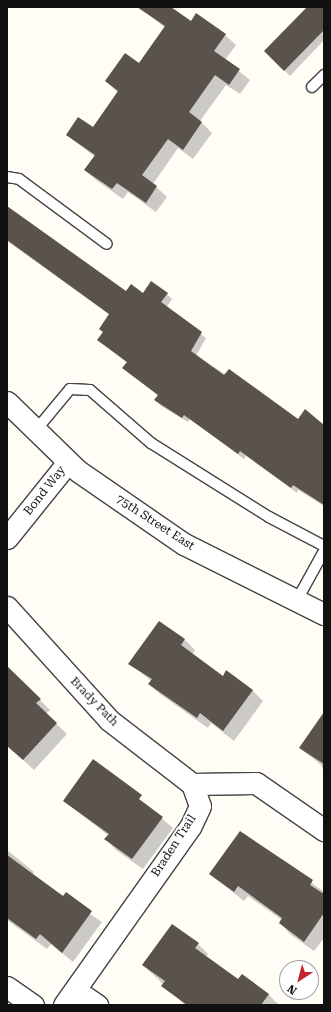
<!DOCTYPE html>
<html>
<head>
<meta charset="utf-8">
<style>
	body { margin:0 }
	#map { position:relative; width:331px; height:1012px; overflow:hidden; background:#fffdf5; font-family:"Roboto Serif",serif }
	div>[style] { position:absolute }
	.shadow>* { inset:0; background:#0003 }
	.building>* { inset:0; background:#5a524d }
	.roads { filter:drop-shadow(1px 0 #444) drop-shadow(-1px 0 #444) drop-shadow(0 1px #444) drop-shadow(0 -1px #444) }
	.lane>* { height:10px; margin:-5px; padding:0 5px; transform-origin:5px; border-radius:5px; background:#fff }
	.street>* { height:21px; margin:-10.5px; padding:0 10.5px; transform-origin:10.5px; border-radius:10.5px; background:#fff }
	span { translate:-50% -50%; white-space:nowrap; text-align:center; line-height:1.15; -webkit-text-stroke:4px #fff; paint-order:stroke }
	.street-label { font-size:12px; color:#111 }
	.frame { position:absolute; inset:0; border:8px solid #111; pointer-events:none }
	.north { position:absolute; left:279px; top:960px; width:40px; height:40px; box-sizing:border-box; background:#fff; border:1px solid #a0a0a0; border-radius:50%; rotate:216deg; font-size:11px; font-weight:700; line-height:16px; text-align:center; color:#111 }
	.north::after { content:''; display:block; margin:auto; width:14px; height:18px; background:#c4262e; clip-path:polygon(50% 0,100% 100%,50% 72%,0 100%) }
</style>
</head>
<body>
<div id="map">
	<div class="shadow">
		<i style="clip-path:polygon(159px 7px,169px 7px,191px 22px,196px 14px,225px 35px,236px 45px,225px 60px,250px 80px,240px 94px,226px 85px,200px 121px,212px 133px,193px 159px,178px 148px,153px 184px,167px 197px,156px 212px,128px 192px,123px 199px,96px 180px,85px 170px,95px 157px,67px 135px,93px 128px,118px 93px,106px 81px,139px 64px,165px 28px,152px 17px)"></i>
		<i style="clip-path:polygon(308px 7px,324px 7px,324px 40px,290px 76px,265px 51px)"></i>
		<i style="clip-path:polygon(7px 207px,126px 292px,167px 294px,172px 299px,166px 308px,206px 338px,196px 356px,298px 420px,324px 426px,324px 506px,298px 490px,297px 493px,246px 456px,244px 459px,190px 419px,188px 422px,161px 406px,155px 400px,159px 396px,123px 368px,127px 363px,99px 340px,110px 315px,7px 241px)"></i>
		<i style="clip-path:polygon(159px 622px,185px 640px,195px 650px,192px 655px,223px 677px,252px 690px,263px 701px,234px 741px,211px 723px,208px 728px,160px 694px,149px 684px,151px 681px,130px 663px)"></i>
		<i style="clip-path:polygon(7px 667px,50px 710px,46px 714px,67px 734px,34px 770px,7px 745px)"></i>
		<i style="clip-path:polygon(324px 714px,324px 772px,321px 765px,300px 748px)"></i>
		<i style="clip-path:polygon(93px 760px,173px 828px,143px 869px,116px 850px,106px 839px,109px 836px,64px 801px)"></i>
		<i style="clip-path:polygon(240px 832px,323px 891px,324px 938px,314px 951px,290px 934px,280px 923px,282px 920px,248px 896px,244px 901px,210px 874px)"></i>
		<i style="clip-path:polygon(7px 850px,34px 872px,32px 875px,102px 922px,73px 962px,51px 944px,47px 949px,7px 920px)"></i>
		<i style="clip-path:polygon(198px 944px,208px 954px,206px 957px,238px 980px,268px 994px,279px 1005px,185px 1005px,143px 965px)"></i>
	</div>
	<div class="building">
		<i style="clip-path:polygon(137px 7px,171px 7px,191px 21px,196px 13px,226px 34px,214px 51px,240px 69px,229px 85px,215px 75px,189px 112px,202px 122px,183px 150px,168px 139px,142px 175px,157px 186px,146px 203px,117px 183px,112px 189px,84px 170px,95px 155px,66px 135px,78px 117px,93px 127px,118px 91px,105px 81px,125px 53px,139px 63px,165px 26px)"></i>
		<i style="clip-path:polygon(307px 7px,324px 7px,324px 30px,284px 71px,264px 51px)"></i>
		<i style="clip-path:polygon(7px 206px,126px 291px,131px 284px,143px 293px,151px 281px,168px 293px,161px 302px,202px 332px,191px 351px,224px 375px,229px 369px,298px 419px,305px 409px,324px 425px,324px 505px,293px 485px,291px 488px,240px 451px,238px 454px,184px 415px,182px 418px,154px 400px,158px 395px,122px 368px,127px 362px,97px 340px,103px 332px,99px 329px,109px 314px,7px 240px)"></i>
		<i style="clip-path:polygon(159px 621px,185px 639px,181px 645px,223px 676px,226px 670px,253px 690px,223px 731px,200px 713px,197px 718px,148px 684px,152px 679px,128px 664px)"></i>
		<i style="clip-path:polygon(7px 666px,41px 699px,36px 703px,57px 723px,23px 760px,7px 746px)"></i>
		<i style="clip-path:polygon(324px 712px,324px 764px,299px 748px)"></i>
		<i style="clip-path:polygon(93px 759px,142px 795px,139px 799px,163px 817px,132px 859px,104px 839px,109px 834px,63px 801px)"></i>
		<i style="clip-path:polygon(240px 831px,313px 880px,310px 885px,324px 894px,324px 913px,304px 942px,279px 923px,282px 918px,238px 886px,234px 892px,209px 874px)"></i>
		<i style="clip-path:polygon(7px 855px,63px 896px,66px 892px,92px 911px,62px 953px,40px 934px,36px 939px,7px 918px)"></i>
		<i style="clip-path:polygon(172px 924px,199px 943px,195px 948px,238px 979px,242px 974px,269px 994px,261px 1005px,187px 1005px,161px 986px,165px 981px,142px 965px)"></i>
	</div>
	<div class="roads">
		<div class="lane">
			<i style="left:312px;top:87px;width:17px;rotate:-45deg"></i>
			<i style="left:7px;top:177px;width:12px;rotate:9deg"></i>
			<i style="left:19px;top:179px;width:109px;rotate:36.5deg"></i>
			<i style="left:36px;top:430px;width:53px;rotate:-50.3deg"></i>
			<i style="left:70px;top:389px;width:20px;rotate:3deg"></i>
			<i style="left:90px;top:390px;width:81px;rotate:41deg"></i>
			<i style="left:151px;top:443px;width:139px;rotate:32.1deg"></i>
			<i style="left:269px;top:517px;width:62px;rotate:27.8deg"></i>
			<i style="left:297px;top:600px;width:56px;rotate:-61.1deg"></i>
		</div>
		<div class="street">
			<i style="left:7px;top:402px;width:99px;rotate:44.2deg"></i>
			<i style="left:78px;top:471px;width:129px;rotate:34.6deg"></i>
			<i style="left:184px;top:544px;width:157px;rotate:26.6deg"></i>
			<i style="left:7px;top:538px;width:97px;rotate:-51.2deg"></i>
			<i style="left:7px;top:607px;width:152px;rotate:47.9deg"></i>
			<i style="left:109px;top:720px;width:105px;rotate:37.6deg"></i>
			<i style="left:192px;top:784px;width:23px;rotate:70deg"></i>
			<i style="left:200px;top:806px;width:23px;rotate:115deg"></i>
			<i style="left:190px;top:827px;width:218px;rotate:125.3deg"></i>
			<i style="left:192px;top:784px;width:64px;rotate:-0.9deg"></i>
			<i style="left:256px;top:783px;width:83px;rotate:34.7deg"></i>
			<i style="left:7px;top:987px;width:32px;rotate:35deg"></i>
			<i style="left:75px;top:990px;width:27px;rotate:34deg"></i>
		</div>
	</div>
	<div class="street-label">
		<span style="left:45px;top:491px;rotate:-52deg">Bond Way</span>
		<span style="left:155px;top:523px;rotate:33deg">75th Street East</span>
		<span style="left:94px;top:702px;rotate:46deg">Brady Path</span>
		<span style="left:174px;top:846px;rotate:-57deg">Braden Trail</span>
	</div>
	<div class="frame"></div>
	<div class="north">N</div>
</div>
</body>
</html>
